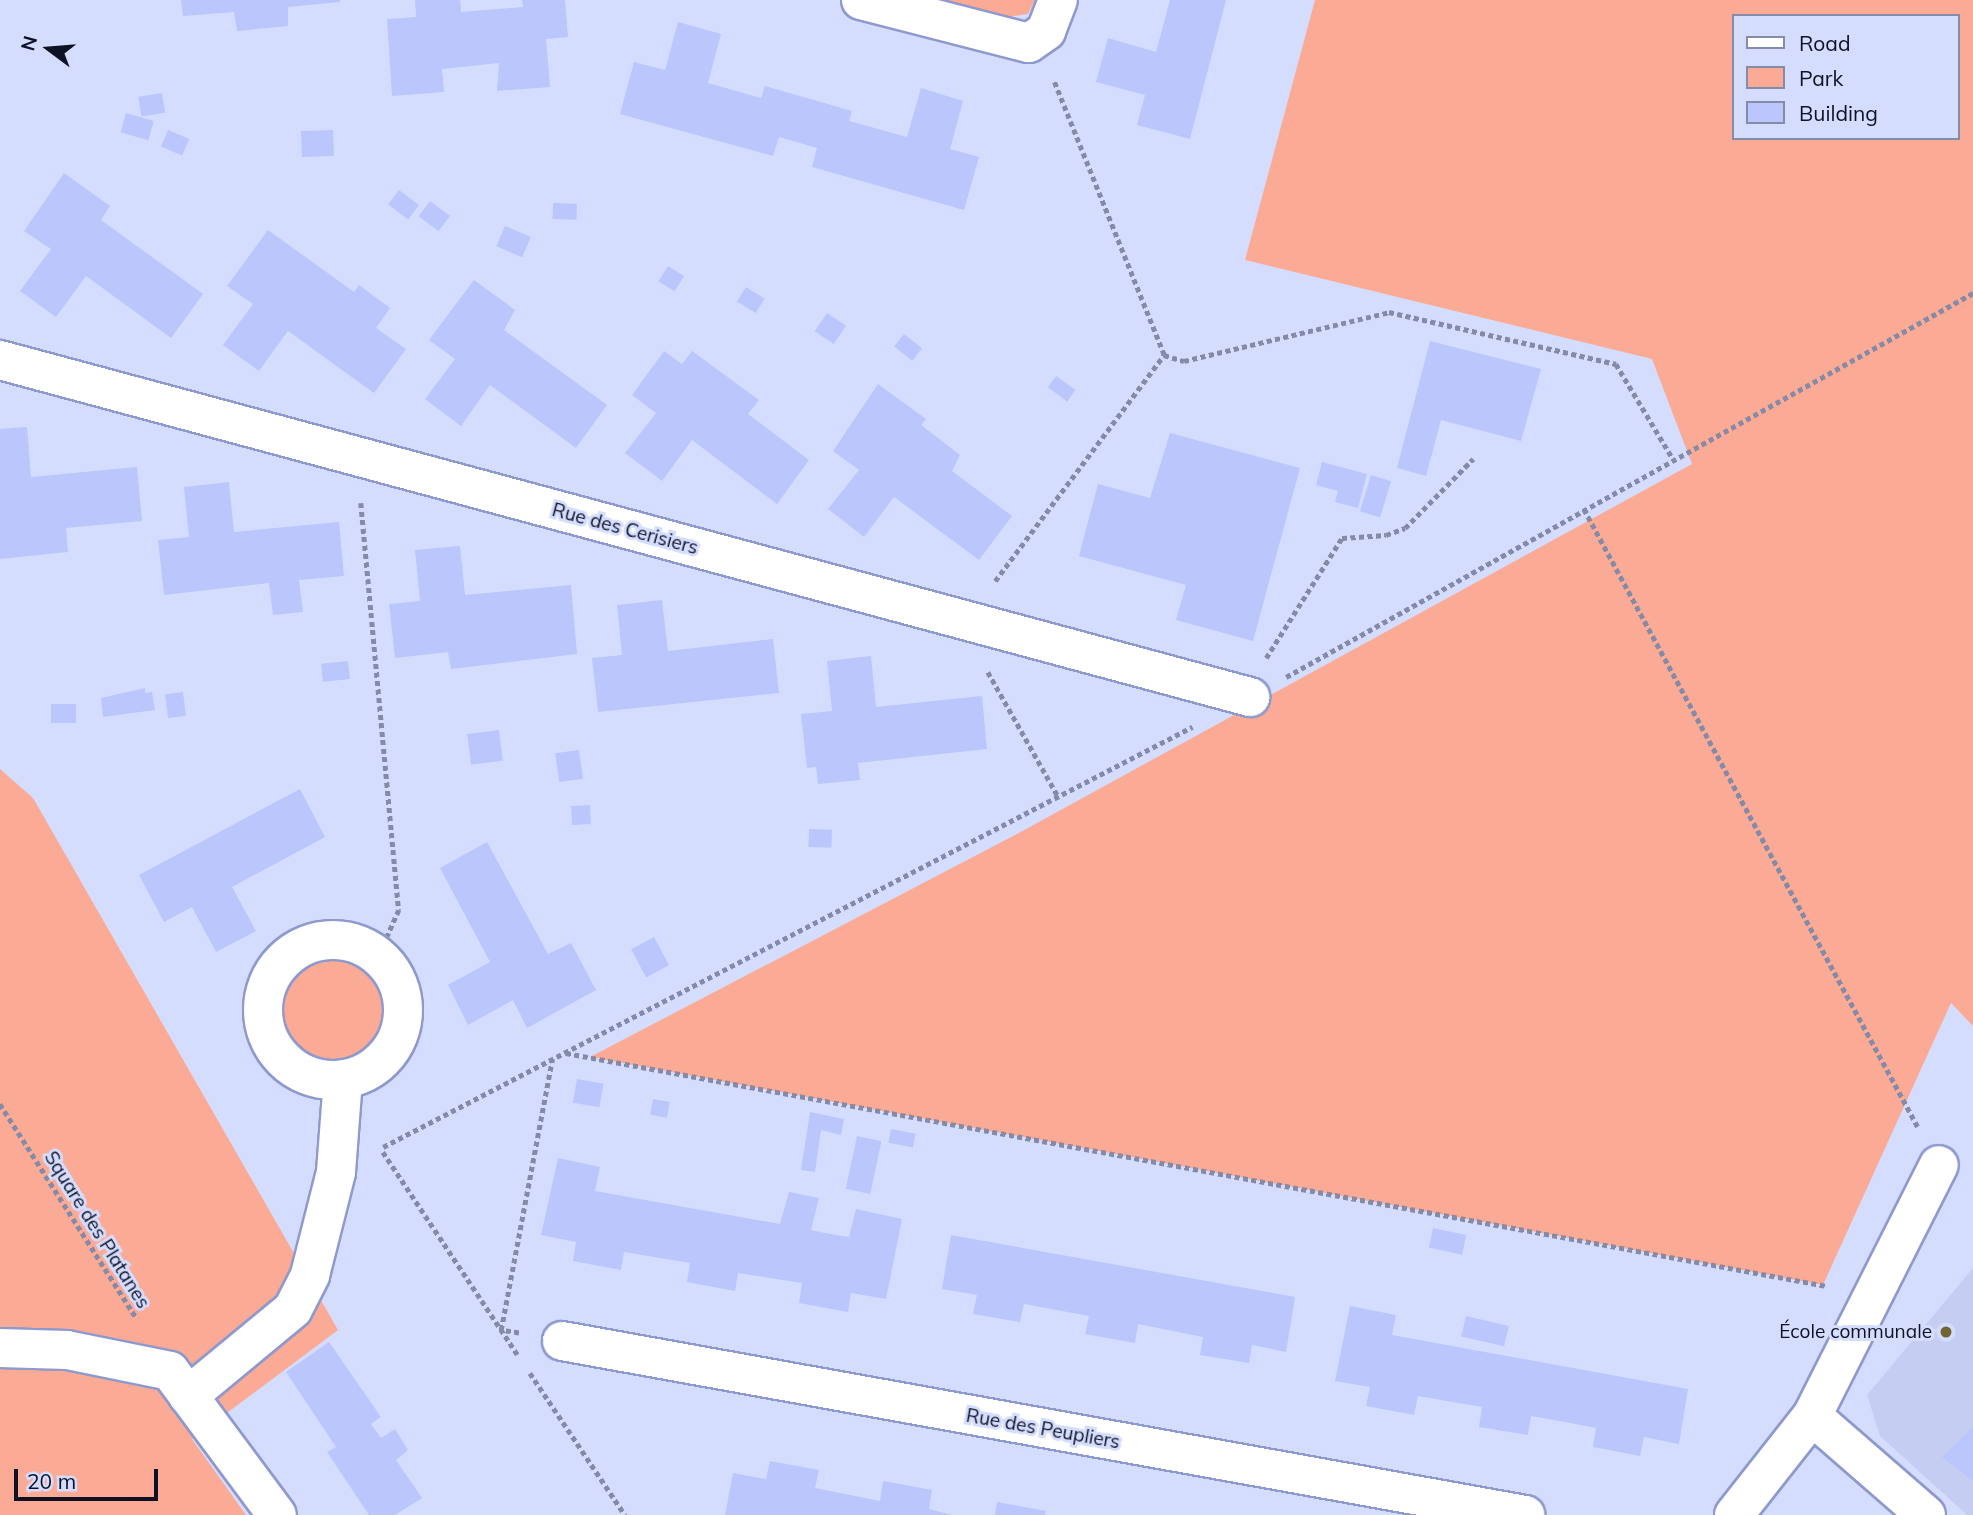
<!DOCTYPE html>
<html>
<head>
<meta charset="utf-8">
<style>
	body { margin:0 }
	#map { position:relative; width:1973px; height:1515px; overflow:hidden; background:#d5ddfe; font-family:Mulish,sans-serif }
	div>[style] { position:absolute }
	.built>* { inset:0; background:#c5cef2 }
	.green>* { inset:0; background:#fbaa95 }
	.round { border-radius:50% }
	.building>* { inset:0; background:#bac6fc; transform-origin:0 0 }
	.path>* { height:4.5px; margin-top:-2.25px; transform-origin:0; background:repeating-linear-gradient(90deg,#858ba6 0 5px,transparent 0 8.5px) }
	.roads { filter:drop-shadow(2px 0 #8e99cd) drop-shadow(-2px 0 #8e99cd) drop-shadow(0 2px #8e99cd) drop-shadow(0 -2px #8e99cd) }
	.street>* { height:38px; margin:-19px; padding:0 19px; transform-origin:19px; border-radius:19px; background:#fff }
	.street>.ring { margin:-19px; padding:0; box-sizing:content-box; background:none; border:38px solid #fff; border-radius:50% }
	.dots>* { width:19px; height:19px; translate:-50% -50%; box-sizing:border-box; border:4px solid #d5ddfe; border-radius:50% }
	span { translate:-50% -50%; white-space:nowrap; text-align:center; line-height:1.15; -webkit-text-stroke:6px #d5ddfe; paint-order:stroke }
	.street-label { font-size:19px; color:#0f1225 }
	.poi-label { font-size:19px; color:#0f1225 }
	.right { translate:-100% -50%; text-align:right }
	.legend { position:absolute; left:1732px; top:14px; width:228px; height:126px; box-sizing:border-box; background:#d5ddfe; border:2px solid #868ca7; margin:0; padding:9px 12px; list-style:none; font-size:21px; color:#0f1225 }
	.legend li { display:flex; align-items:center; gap:14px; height:35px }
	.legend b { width:35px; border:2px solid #868ca7 }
	.north { position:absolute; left:14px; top:14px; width:70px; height:70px; -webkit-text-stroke:5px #d5ddfe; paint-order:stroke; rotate:286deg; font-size:19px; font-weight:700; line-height:28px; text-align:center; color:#0f1225 }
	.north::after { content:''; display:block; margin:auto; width:24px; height:32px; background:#0f1225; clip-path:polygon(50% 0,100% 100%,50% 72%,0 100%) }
	.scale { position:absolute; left:14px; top:1469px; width:144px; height:32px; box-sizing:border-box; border:4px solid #0f1225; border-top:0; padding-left:9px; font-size:21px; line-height:24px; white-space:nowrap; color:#0f1225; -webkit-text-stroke:5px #d5ddfe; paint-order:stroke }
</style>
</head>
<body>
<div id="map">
	<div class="built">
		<i style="clip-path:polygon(1973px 1268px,1973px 1515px,1967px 1515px,1880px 1436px,1867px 1395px)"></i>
	</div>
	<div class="green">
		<i style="clip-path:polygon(944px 0,1035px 0,1028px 14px,1008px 17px)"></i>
		<i style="clip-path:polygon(evenodd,1315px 0,1973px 0,1973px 1026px,1951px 1003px,1823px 1285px,590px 1057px,1015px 835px,1692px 464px,1652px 359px,1245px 260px,1315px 0,1733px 16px,1957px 16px,1957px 138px,1733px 138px,1733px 16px)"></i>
		<i style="clip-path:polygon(0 769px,33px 798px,338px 1330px,192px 1439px,246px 1515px,0 1515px)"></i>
		<i class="round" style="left:277px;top:950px;width:112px;height:112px"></i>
	</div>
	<div class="building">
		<i style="clip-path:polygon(181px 0,340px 0,340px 2px,288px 7px,288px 26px,237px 31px,234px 12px,183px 16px)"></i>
		<i style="clip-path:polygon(415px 0,460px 0,461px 12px,523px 7px,522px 0,565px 0,568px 37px,546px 39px,550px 87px,497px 91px,499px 63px,442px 69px,444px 92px,392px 96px,387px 19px,416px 17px)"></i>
		<i style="clip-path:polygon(1170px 0,1226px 0,1190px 139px,1137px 125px,1145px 95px,1096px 82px,1108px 38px,1156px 52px)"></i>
		<i style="clip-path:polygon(678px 22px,721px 34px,708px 83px,761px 98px,765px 86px,852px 111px,849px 121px,907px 137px,921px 88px,963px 101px,950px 149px,979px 157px,964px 210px,812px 167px,817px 148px,779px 137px,773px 156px,620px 114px,634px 62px,665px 70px)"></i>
		<i style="left:162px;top:93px;width:20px;height:24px;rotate:81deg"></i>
		<i style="left:126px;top:113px;width:29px;height:20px;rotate:16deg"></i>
		<i style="left:168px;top:130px;width:23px;height:18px;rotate:23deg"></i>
		<i style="left:333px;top:130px;width:26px;height:32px;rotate:88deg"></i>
		<i style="clip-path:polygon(64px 173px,110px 206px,101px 220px,203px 294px,171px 338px,86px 276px,56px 317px,20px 291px,51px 249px,24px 231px)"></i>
		<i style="left:399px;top:190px;width:25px;height:18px;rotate:37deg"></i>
		<i style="left:430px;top:201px;width:25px;height:19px;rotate:37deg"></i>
		<i style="left:553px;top:203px;width:24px;height:16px;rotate:2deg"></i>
		<i style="left:505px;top:226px;width:28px;height:22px;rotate:23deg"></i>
		<i style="clip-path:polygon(268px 230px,354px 292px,359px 285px,390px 308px,376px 328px,406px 349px,374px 393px,288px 331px,259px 371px,223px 345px,253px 304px,227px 286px)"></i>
		<i style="left:668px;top:266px;width:19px;height:18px;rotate:32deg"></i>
		<i style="clip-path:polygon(474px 280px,515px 310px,504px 330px,607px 405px,576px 448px,490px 385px,461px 426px,425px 399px,455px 359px,429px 340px)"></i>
		<i style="left:746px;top:287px;width:22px;height:17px;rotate:32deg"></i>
		<i style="left:827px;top:313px;width:23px;height:22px;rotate:34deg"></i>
		<i style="left:904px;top:334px;width:23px;height:16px;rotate:38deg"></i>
		<i style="clip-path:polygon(1430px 341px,1541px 369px,1521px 441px,1441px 420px,1426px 476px,1397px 468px)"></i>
		<i style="clip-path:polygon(664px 351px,682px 364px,692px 351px,759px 400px,748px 414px,809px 460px,777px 504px,692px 440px,662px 481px,625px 453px,656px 413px,632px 395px)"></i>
		<i style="left:1056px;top:376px;width:24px;height:14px;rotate:36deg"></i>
		<i style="clip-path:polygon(878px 384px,926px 419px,921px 425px,960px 455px,952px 471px,1012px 516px,979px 560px,894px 497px,864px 537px,828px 509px,859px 470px,833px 451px)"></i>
		<i style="clip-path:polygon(27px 427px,31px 477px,137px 467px,142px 521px,66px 528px,68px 552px,0 559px,0 429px)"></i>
		<i style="clip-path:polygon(1170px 433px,1300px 468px,1253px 641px,1176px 620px,1186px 585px,1079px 556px,1098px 484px,1150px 498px)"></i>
		<i style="clip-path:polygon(1322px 462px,1367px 474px,1358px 508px,1335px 502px,1338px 491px,1316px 485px)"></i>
		<i style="left:1371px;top:475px;width:21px;height:38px;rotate:17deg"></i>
		<i style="clip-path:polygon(229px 482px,234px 532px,339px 522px,344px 576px,299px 580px,303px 612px,273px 615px,269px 583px,164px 595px,158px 540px,189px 537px,184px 487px)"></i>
		<i style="clip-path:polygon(460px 546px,465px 595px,571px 585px,577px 654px,451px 669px,448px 652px,395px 658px,389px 604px,420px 601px,415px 550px)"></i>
		<i style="clip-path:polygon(662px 600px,668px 651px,773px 639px,779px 693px,598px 712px,592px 658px,622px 655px,617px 605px)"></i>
		<i style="clip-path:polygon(871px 656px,876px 707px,982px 696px,987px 749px,858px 763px,860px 780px,818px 784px,816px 767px,807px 768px,801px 714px,832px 711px,827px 661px)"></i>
		<i style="left:348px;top:661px;width:18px;height:27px;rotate:84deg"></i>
		<i style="clip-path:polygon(145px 688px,145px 693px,152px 692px,155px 710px,103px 717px,101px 698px)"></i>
		<i style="left:183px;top:692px;width:24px;height:18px;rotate:83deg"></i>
		<i style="left:76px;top:704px;width:19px;height:25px;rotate:90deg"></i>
		<i style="left:499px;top:730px;width:31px;height:32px;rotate:83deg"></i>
		<i style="left:579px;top:750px;width:29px;height:24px;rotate:82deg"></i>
		<i style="clip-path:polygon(300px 789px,325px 837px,232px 887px,256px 931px,216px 952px,192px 907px,164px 922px,139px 875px)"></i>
		<i style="left:590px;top:805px;width:19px;height:19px;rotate:87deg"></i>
		<i style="left:809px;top:829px;width:23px;height:18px;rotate:2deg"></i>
		<i style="clip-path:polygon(487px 842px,548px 954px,571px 943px,596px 990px,527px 1028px,513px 1000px,468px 1025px,448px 985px,490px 962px,440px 868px)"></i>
		<i style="left:654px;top:937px;width:32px;height:26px;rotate:62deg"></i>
		<i style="left:577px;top:1079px;width:27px;height:24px;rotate:10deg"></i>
		<i style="left:653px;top:1099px;width:17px;height:16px;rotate:10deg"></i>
		<i style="clip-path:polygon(810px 1112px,844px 1119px,841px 1135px,821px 1130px,815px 1172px,801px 1170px)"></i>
		<i style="left:891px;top:1129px;width:25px;height:14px;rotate:11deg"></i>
		<i style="left:857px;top:1136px;width:25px;height:54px;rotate:12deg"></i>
		<i style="clip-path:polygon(558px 1158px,600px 1167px,595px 1191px,780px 1224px,789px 1192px,819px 1198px,811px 1230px,825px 1233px,849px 1237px,856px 1209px,902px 1219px,886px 1299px,851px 1293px,848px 1312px,799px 1303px,802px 1283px,738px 1273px,735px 1291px,687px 1282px,690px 1263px,624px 1252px,621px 1270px,573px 1261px,576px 1242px,541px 1235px)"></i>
		<i style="left:1433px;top:1228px;width:34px;height:20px;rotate:12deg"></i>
		<i style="clip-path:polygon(951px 1235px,1295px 1297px,1286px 1352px,1252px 1345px,1249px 1363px,1200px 1355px,1203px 1337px,1138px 1324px,1135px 1343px,1085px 1334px,1089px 1316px,1024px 1304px,1020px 1322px,973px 1314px,977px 1295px,942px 1289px)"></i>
		<i style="clip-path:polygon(1350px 1306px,1396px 1315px,1392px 1335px,1688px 1389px,1679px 1444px,1644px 1437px,1640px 1456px,1593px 1447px,1596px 1428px,1565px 1422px,1531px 1416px,1528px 1435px,1479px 1427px,1482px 1407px,1418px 1396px,1414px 1415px,1366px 1406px,1370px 1387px,1335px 1381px)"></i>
		<i style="left:1466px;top:1316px;width:44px;height:21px;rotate:13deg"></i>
		<i style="clip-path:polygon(329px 1342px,381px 1417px,371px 1424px,381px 1438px,395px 1429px,408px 1450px,396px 1460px,422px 1498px,395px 1515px,369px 1515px,327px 1452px,336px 1447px,286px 1372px)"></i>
		<i style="clip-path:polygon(1973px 1427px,1973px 1481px,1942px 1457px)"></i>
		<i style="clip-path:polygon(770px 1461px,819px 1470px,815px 1488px,880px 1501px,883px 1481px,932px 1490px,929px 1509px,952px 1515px,725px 1515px,733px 1473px,766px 1479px)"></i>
		<i style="clip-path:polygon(997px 1502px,1046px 1511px,1045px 1515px,995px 1515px)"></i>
	</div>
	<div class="path">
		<i style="left:1164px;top:355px;width:21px;rotate:17deg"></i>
		<i style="left:1184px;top:361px;width:211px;rotate:-13.4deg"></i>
		<i style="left:1389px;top:312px;width:233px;rotate:12.9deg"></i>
		<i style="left:1616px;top:364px;width:111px;rotate:59deg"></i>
		<i style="left:361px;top:503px;width:409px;rotate:84.7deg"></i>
		<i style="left:399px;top:910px;width:49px;rotate:114deg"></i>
		<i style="left:1584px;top:509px;width:702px;rotate:61.61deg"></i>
		<i style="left:995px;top:581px;width:282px;rotate:-53.2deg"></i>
		<i style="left:1164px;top:355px;width:297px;rotate:-111.9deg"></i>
		<i style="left:1266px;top:658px;width:142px;rotate:-57.7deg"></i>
		<i style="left:1342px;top:538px;width:44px;rotate:-3.9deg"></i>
		<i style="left:1386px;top:535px;width:20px;rotate:-20deg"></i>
		<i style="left:1405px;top:528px;width:97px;rotate:-45.4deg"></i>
		<i style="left:988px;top:672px;width:142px;rotate:60.6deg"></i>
		<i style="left:1286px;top:677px;width:787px;rotate:-29.2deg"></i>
		<i style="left:566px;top:1053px;width:1282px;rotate:10.47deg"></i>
		<i style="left:0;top:1104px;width:255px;rotate:57.5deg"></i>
		<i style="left:383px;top:1147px;width:912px;rotate:-27.44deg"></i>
		<i style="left:383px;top:1152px;width:246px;rotate:56.4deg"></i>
		<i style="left:519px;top:1333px;width:18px;rotate:-171deg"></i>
		<i style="left:501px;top:1330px;width:276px;rotate:-79.3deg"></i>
		<i style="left:530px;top:1373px;width:171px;rotate:56.2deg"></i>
	</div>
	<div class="roads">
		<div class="street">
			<i style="left:861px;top:0;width:173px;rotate:14.4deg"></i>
			<i style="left:1029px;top:43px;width:21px;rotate:-35deg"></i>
			<i style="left:1046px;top:31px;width:33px;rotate:-69deg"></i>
			<i style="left:0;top:360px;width:1295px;rotate:15.09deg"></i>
			<i class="ring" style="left:263px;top:940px;width:102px;height:102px"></i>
			<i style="left:562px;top:1341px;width:979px;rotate:10.24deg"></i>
			<i style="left:0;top:1348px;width:67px;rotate:1.7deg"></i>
			<i style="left:67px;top:1350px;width:105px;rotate:11.5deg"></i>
			<i style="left:170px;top:1371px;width:179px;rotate:53.4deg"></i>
			<i style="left:188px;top:1396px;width:136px;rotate:-39.6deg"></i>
			<i style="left:293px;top:1309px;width:38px;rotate:-63deg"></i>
			<i style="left:310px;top:1275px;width:106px;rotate:-75.8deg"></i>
			<i style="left:336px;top:1172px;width:93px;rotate:-85.7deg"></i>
			<i style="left:1812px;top:1416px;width:151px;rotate:41deg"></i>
			<i style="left:1734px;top:1515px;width:126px;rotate:-51.8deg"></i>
			<i style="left:1812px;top:1416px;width:281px;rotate:-63.2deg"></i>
		</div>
	</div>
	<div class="dots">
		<i style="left:1946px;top:1332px;background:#726532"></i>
	</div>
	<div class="street-label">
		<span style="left:625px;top:529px;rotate:15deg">Rue des Cerisiers</span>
		<span style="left:97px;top:1230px;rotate:58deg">Square des Platanes</span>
		<span style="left:1043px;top:1429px;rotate:10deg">Rue des Peupliers</span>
	</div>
	<div class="poi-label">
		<span class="right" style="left:1932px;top:1332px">École communale</span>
	</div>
	<ul class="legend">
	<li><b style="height:9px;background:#fff"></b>Road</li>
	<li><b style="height:19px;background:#fbaa95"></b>Park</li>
	<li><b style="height:19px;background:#bac6fc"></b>Building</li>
	</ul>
	<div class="north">N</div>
	<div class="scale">20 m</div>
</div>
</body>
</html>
